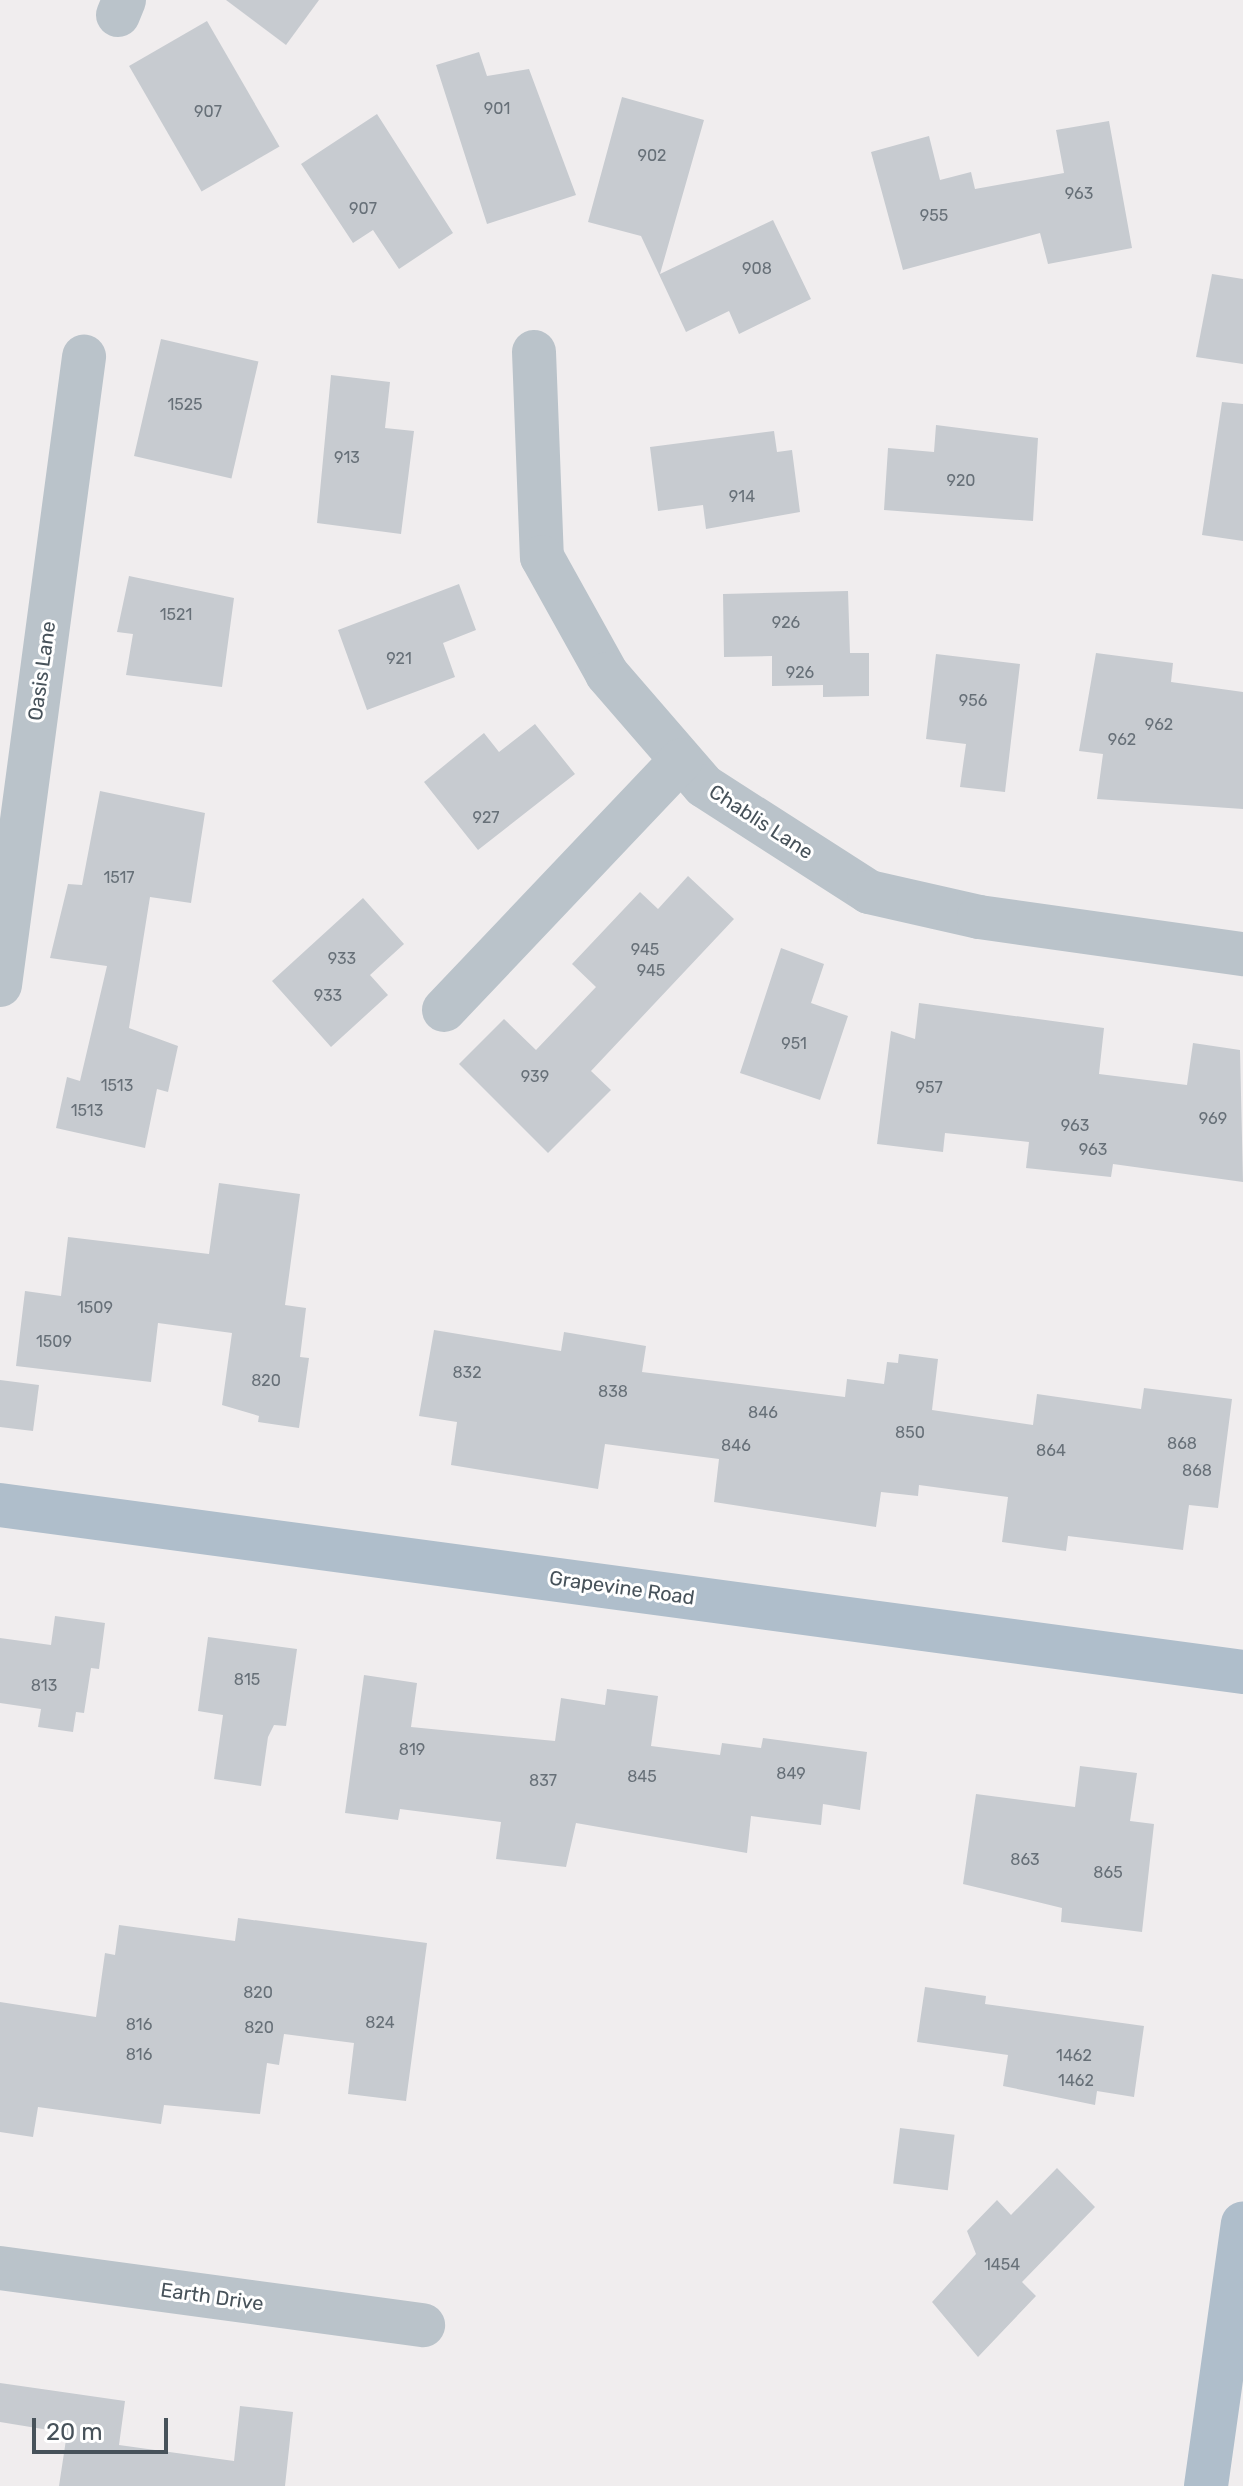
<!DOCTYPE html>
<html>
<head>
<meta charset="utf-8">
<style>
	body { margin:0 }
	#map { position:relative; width:1243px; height:2486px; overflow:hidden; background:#f0edee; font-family:Rubik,sans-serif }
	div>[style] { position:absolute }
	.building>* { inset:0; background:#c7cbd0; transform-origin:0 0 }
	.minor>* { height:44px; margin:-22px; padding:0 22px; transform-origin:22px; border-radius:22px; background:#bac3ca }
	.major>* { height:44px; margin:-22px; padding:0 22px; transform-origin:22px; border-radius:22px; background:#afbecb }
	span { translate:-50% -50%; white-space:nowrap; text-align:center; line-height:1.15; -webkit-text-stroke:6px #fff; paint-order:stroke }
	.number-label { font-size:16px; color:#677078 }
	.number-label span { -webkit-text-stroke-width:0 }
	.street-label { font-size:20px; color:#47525a }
	.scale { position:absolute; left:32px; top:2418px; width:136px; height:36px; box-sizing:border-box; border:4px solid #47525a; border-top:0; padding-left:10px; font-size:24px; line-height:28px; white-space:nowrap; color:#47525a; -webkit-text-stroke:6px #fff; paint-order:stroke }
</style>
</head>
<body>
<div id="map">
	<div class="building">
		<i style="clip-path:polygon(226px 0,319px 0,286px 45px)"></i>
		<i style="left:207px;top:21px;width:145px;height:90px;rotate:60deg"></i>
		<i style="clip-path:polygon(479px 52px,487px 76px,529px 69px,576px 195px,487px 224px,436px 65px)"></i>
		<i style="clip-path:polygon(622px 97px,704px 120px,660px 274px,773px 220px,811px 299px,739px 334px,729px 311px,686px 332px,641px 236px,588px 222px)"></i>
		<i style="clip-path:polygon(377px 114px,453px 233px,399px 269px,373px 230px,353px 243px,301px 164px)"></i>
		<i style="clip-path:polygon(1109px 121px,1132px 248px,1048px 264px,1040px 233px,903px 270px,871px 152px,929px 136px,940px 180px,971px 172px,975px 189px,1064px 173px,1056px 130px)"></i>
		<i style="clip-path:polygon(1212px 274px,1243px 279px,1243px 364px,1196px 357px)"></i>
		<i style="left:161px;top:339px;width:100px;height:120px;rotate:13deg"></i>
		<i style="clip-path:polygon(331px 375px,390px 382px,385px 428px,414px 431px,401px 534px,317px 523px)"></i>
		<i style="clip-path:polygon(1222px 402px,1243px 404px,1243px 541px,1202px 535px)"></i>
		<i style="clip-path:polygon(936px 425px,1038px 438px,1033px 521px,884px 510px,888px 448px,934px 452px)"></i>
		<i style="clip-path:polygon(774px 431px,777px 452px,792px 450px,800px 512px,706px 529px,703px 505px,658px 511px,650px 447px)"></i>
		<i style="clip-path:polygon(129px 576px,234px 598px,222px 687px,126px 675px,133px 634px,117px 632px)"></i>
		<i style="clip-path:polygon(459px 584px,476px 630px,443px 643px,455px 677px,367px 710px,338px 630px)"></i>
		<i style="clip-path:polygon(848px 591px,850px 653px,869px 653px,869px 696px,823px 697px,823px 685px,772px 686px,772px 656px,724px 657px,723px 594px)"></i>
		<i style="clip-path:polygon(1096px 653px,1173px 663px,1171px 682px,1243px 692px,1243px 809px,1097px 799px,1103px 754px,1079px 751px)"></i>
		<i style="clip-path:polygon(936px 654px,1020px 664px,1005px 792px,960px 787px,966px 744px,926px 739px)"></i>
		<i style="clip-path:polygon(535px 724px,575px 774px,478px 850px,424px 782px,484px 733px,499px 752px)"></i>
		<i style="clip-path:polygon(100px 791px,205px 813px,191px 903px,150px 897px,129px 1028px,178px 1046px,168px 1092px,157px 1089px,145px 1148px,56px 1128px,67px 1077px,80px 1081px,107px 966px,50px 958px,68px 884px,82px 885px)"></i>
		<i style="clip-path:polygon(688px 876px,734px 919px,591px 1071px,611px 1090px,548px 1153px,459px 1064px,504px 1019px,536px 1050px,596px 987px,572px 964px,640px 892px,658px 909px)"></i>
		<i style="clip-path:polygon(363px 898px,404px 944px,370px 975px,388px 995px,331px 1047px,272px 981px)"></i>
		<i style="clip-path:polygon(781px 948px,824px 964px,811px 1003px,848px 1016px,820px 1100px,740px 1073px)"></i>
		<i style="clip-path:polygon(919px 1003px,1104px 1028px,1099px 1074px,1187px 1085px,1193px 1043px,1240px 1050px,1243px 1182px,1113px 1164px,1111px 1177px,1026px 1168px,1029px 1142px,945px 1133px,943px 1152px,877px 1144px,891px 1031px,915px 1039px)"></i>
		<i style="clip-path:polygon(219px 1183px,300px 1194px,285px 1305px,306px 1308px,300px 1357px,309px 1358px,299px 1428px,258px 1422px,259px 1416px,222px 1405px,232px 1333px,158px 1323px,151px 1382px,16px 1366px,25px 1291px,61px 1296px,68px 1237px,209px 1254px)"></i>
		<i style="clip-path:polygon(434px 1330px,561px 1351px,564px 1332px,646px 1346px,642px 1372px,845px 1397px,847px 1379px,884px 1384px,887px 1362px,898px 1363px,899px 1354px,938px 1359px,932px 1410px,1033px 1425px,1037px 1394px,1141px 1409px,1144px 1388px,1232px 1399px,1218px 1508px,1189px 1505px,1183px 1550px,1068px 1536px,1066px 1551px,1002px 1542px,1008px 1497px,919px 1485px,918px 1496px,881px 1492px,876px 1527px,714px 1502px,719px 1459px,605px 1444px,598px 1489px,451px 1465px,457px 1422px,419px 1416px)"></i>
		<i style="clip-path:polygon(0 1380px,39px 1385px,33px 1431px,0 1427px)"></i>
		<i style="clip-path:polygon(55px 1616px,105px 1623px,99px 1669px,91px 1668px,84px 1713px,76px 1712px,73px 1732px,38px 1727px,41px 1709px,0 1703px,0 1638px,51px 1645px)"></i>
		<i style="clip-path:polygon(208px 1637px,297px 1649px,286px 1726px,274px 1725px,268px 1737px,261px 1786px,214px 1779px,223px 1715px,198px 1711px)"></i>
		<i style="clip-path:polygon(364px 1675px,417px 1683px,411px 1727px,555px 1741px,561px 1698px,605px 1705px,607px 1689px,658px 1696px,651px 1746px,720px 1755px,722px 1743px,761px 1748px,763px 1738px,867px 1752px,860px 1810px,823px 1804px,821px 1825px,751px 1816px,747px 1853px,576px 1823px,566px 1867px,496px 1859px,501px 1822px,400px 1809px,398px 1820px,345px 1813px)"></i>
		<i style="clip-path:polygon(1080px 1766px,1137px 1773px,1130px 1821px,1154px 1824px,1142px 1932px,1061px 1922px,1062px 1908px,963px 1884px,976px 1794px,1075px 1807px)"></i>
		<i style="clip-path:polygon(238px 1918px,427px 1943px,406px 2101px,348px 2094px,354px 2043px,284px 2034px,279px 2065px,267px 2063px,260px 2114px,164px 2105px,161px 2124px,38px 2107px,33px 2137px,0 2132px,0 2002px,96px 2017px,105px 1953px,115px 1955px,119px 1925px,235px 1941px)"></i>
		<i style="clip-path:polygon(925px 1987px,986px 1996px,985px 2004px,1144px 2026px,1134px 2097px,1097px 2091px,1095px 2105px,1003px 2086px,1008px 2055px,917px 2042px)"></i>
		<i style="left:900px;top:2128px;width:55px;height:56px;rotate:7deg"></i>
		<i style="clip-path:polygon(1057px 2168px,1095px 2207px,1022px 2282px,1036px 2296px,978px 2357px,932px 2302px,976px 2254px,967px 2231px,997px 2200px,1011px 2215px)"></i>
		<i style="clip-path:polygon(0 2383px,125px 2401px,119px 2445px,234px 2461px,240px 2406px,293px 2412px,285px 2486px,59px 2486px,67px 2433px,0 2422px)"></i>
	</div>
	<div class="minor">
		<i style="left:118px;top:15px;width:16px;rotate:-68deg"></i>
		<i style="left:534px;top:352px;width:205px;rotate:87.8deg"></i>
		<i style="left:542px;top:557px;width:134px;rotate:60.9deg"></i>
		<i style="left:607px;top:674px;width:148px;rotate:49.1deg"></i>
		<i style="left:704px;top:786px;width:196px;rotate:32.7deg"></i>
		<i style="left:869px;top:892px;width:113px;rotate:12.8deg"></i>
		<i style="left:979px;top:917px;width:267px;rotate:8deg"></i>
		<i style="left:0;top:985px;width:634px;rotate:-82.38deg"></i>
		<i style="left:444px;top:1010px;width:344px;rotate:-46.5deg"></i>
		<i style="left:0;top:2268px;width:427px;rotate:7.7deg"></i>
	</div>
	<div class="major">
		<i style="left:0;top:1505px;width:1254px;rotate:7.65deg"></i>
		<i style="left:1206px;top:2486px;width:265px;rotate:-82deg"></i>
	</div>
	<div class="number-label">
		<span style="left:497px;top:109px">901</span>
		<span style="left:208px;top:112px">907</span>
		<span style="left:652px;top:156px">902</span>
		<span style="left:1079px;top:194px">963</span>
		<span style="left:363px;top:209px">907</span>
		<span style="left:934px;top:216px">955</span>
		<span style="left:757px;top:269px">908</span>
		<span style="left:185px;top:405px">1525</span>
		<span style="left:347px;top:458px">913</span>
		<span style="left:961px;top:481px">920</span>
		<span style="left:742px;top:497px">914</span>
		<span style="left:176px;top:615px">1521</span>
		<span style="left:786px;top:623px">926</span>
		<span style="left:399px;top:659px">921</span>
		<span style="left:800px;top:673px">926</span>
		<span style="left:973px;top:701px">956</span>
		<span style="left:1159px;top:725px">962</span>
		<span style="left:1122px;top:740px">962</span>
		<span style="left:486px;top:818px">927</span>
		<span style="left:119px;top:878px">1517</span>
		<span style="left:645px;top:950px">945</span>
		<span style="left:342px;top:959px">933</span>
		<span style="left:651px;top:971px">945</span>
		<span style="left:328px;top:996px">933</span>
		<span style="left:794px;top:1044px">951</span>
		<span style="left:535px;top:1077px">939</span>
		<span style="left:117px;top:1086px">1513</span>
		<span style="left:929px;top:1088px">957</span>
		<span style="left:87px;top:1111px">1513</span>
		<span style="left:1213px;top:1119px">969</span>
		<span style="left:1075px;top:1126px">963</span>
		<span style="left:1093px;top:1150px">963</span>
		<span style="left:95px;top:1308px">1509</span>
		<span style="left:54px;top:1342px">1509</span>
		<span style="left:467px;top:1373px">832</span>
		<span style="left:266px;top:1381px">820</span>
		<span style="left:613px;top:1392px">838</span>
		<span style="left:763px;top:1413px">846</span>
		<span style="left:910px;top:1433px">850</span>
		<span style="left:1182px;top:1444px">868</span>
		<span style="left:736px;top:1446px">846</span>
		<span style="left:1051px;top:1451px">864</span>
		<span style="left:1197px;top:1471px">868</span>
		<span style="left:247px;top:1680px">815</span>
		<span style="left:44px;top:1686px">813</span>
		<span style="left:412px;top:1750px">819</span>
		<span style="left:791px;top:1774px">849</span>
		<span style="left:642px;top:1777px">845</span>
		<span style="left:543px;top:1781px">837</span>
		<span style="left:1025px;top:1860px">863</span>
		<span style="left:1108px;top:1873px">865</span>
		<span style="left:258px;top:1993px">820</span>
		<span style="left:380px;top:2023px">824</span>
		<span style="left:139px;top:2025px">816</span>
		<span style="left:259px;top:2028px">820</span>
		<span style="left:139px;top:2055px">816</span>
		<span style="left:1074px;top:2056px">1462</span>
		<span style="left:1076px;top:2081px">1462</span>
		<span style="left:1002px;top:2265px">1454</span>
	</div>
	<div class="street-label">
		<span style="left:42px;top:671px;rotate:-82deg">Oasis Lane</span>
		<span style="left:761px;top:822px;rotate:33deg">Chablis Lane</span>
		<span style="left:622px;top:1588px;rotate:8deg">Grapevine Road</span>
		<span style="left:212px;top:2297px;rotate:8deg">Earth Drive</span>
	</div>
	<div class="scale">20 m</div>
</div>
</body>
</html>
